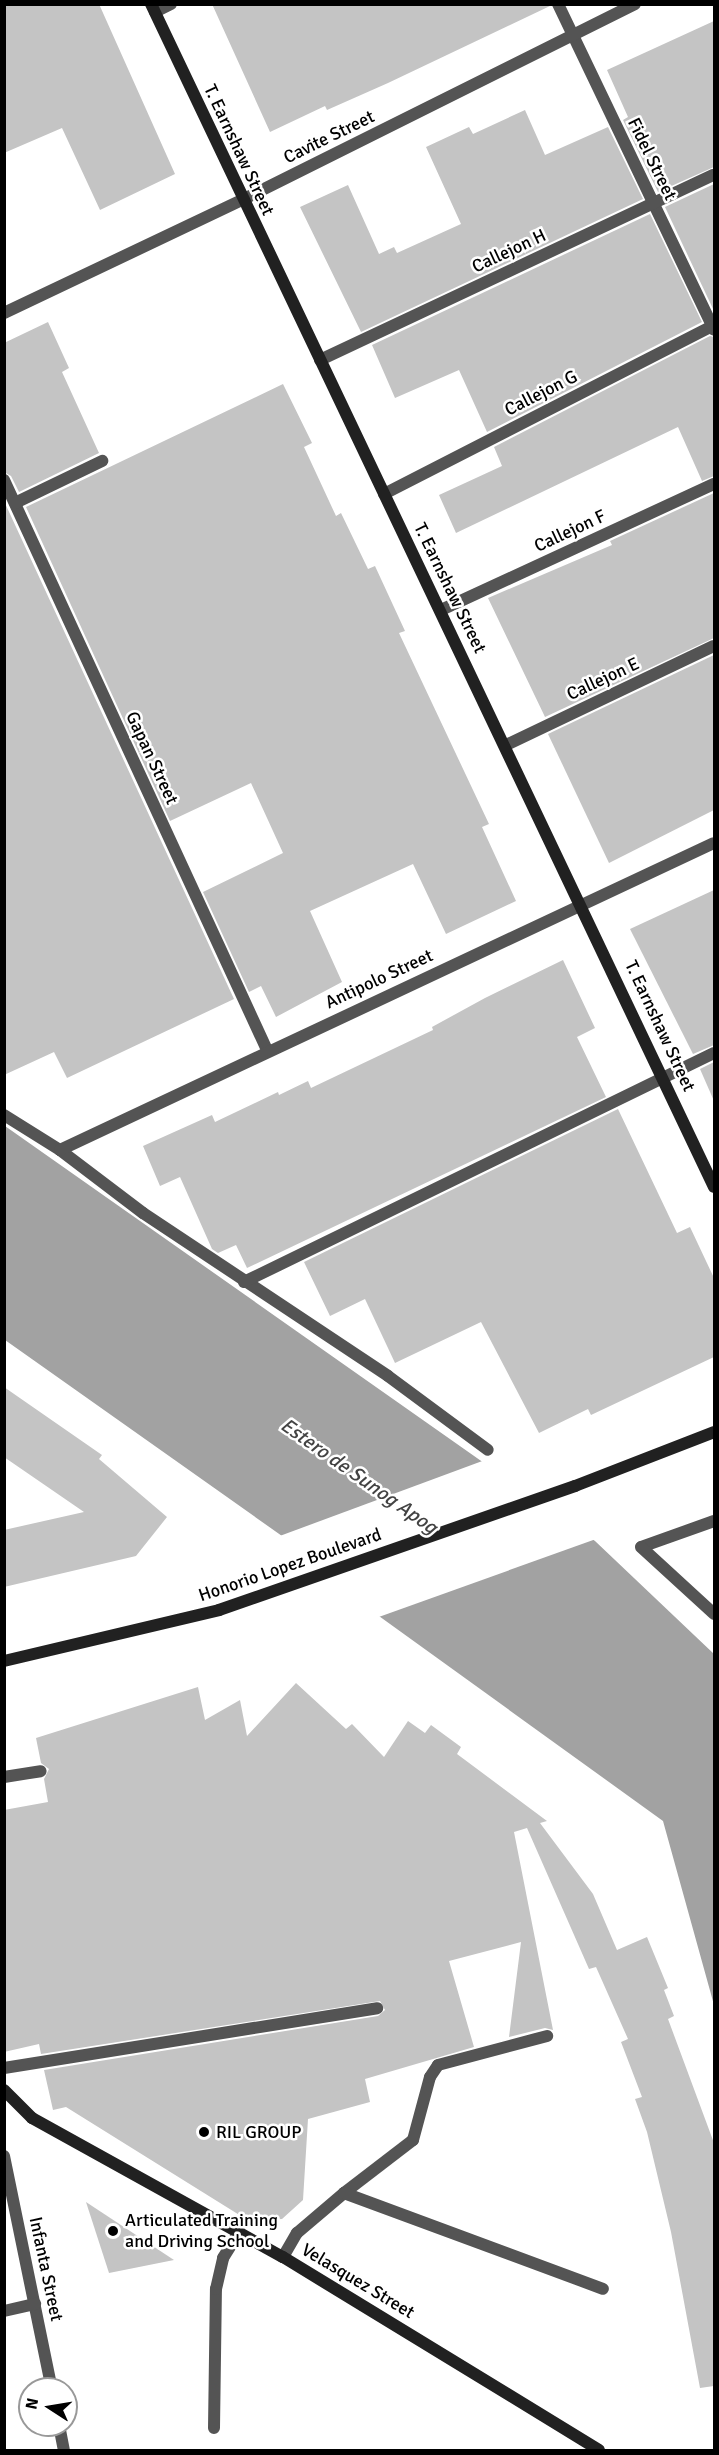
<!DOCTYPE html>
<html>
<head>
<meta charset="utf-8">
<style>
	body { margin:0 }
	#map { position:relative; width:719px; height:2455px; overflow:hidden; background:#fff; font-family:Signika,sans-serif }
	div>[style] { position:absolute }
	.water>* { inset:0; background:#a2a2a2 }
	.pier>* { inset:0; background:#fff }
	.building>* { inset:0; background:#c4c4c4 }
	.lane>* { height:12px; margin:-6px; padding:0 6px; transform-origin:6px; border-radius:6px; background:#545454 }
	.street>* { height:12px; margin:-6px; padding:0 6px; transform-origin:6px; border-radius:6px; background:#545454 }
	.secondary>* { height:12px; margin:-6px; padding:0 6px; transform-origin:6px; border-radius:6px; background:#212121 }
	.dots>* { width:16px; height:16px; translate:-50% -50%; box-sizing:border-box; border:3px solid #fff; border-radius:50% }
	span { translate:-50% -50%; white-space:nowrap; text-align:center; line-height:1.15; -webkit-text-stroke:5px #fff; paint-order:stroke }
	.street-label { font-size:18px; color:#000 }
	.poi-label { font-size:18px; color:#000 }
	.left { translate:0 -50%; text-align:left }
	.water-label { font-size:20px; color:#434343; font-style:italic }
	.frame { position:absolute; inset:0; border:6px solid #000; pointer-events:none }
	.north { position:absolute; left:18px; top:2377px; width:60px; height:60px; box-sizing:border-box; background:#fff; border:2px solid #999; border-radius:50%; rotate:282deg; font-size:16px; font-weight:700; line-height:24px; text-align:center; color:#000 }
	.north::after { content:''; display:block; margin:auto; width:21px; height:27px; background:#000; clip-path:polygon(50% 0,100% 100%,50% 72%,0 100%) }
</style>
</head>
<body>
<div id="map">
	<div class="water">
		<i style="clip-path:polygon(5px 1126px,595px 1541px,714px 1654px,714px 2005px,663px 1821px,347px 1593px,282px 1536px,5px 1340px)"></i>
	</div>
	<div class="pier">
		<i style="clip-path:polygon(485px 1460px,596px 1539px,376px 1618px,277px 1537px)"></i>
	</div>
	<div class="building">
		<i style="clip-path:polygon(4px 4px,99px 4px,175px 174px,100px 210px,62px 128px,4px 153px)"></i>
		<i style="clip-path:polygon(212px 4px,550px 4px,550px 6px,388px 83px,327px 110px,325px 106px,270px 132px)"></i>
		<i style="clip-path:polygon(714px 21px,714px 167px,658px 192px,623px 120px,628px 117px,607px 70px)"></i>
		<i style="clip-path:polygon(525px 110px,545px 155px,608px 127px,643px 199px,361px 332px,300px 207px,348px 185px,379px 254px,394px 247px,397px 253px,461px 224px,426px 147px,469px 127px,473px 134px)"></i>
		<i style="clip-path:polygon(714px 184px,714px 311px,665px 207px)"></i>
		<i style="clip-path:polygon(650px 214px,702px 322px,487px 432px,459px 370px,395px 398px,372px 345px)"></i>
		<i style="clip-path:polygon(48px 322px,69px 368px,62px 372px,99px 453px,19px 492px,11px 476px,4px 472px,4px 343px)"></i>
		<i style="clip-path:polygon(710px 336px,714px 337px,714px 476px,702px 481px,678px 427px,456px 533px,439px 495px,502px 466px,494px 447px)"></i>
		<i style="clip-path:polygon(283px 384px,312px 443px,304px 447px,336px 516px,341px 513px,368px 569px,375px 566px,405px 631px,399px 633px,489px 824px,482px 827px,516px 901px,446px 934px,413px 864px,310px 911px,342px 982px,276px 1017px,261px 986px,249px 992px,203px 892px,283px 853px,251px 783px,170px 821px,26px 507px)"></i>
		<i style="clip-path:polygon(714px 493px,714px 638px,545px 717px,488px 598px,612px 545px,610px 541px)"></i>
		<i style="clip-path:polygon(4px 501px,234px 999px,67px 1078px,54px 1052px,4px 1075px)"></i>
		<i style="clip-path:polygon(714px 655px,714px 810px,609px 863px,548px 734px)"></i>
		<i style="clip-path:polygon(714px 890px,714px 1045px,693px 1054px,630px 929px)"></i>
		<i style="clip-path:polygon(563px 960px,595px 1028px,577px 1037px,606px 1097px,247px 1268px,236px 1245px,218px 1253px,212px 1249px,180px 1177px,160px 1186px,143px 1146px,212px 1115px,215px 1122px,278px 1092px,279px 1095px,308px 1081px,311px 1088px,433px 1030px,432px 1027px,485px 998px)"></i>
		<i style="clip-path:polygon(714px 1062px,714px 1101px,700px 1069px)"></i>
		<i style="clip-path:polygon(618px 1109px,677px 1233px,690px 1227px,714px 1278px,714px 1357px,591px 1415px,588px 1409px,539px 1433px,481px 1322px,395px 1363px,365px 1299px,330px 1316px,304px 1262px)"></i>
		<i style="clip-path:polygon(4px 1387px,102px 1455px,99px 1459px,167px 1517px,136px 1556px,4px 1587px,4px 1530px,84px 1512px,4px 1457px)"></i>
		<i style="clip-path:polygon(296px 1683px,346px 1729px,352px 1724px,384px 1757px,408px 1721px,425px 1733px,431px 1725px,461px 1747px,457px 1754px,547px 1821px,540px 1823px,593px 1894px,617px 1950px,647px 1937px,668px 1988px,664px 1990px,674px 2016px,668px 2019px,714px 2143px,714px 2386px,700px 2388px,671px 2232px,647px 2132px,635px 2099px,642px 2097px,621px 2042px,628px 2039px,596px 1967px,589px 1969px,527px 1828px,514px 1832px,553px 2030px,545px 2028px,509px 2037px,521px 1942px,449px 1961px,474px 2047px,365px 2079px,370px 2102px,308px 2119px,303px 2200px,282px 2219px,249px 2221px,66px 2107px,53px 2110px,44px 2070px,378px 2016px,385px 2010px,380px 2001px,41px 2054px,39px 2044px,4px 2052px,4px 1810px,48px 1802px,44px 1779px,49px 1769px,41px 1763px,36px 1738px,198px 1687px,205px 1720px,240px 1700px,247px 1736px)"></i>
		<i style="clip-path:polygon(86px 2202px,174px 2260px,109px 2273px)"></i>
	</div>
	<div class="lane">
		<i style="left:714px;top:1521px;width:77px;rotate:160.4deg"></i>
		<i style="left:641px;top:1547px;width:99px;rotate:42.5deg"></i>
		<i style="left:4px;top:1777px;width:37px;rotate:-9deg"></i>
		<i style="left:344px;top:2193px;width:87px;rotate:-37.5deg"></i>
		<i style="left:413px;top:2140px;width:65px;rotate:-74.9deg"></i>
		<i style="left:430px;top:2077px;width:14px;rotate:-56deg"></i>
		<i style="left:438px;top:2065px;width:113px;rotate:-14.9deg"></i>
		<i style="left:283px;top:2257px;width:28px;rotate:-60deg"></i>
		<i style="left:297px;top:2233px;width:62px;rotate:-40.4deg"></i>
		<i style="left:344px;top:2193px;width:276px;rotate:20.3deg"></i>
		<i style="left:214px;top:2428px;width:139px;rotate:-89.2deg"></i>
		<i style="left:216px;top:2289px;width:32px;rotate:-77deg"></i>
		<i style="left:223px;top:2258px;width:31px;rotate:-58deg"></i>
	</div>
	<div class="street">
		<i style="left:558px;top:4px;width:361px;rotate:64.4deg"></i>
		<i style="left:155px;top:12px;width:18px;rotate:-27deg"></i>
		<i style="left:4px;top:313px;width:263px;rotate:-25.4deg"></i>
		<i style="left:242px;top:200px;width:439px;rotate:-26.5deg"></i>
		<i style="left:320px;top:360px;width:435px;rotate:-25.2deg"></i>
		<i style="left:4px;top:480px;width:628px;rotate:65.23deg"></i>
		<i style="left:384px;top:494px;width:371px;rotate:-27.1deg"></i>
		<i style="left:15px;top:503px;width:97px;rotate:-25.8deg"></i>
		<i style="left:441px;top:610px;width:301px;rotate:-24.8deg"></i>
		<i style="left:506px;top:745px;width:230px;rotate:-25.5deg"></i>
		<i style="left:4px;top:1115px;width:66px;rotate:32deg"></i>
		<i style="left:60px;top:1150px;width:104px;rotate:37.2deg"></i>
		<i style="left:143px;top:1213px;width:294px;rotate:33.6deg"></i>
		<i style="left:388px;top:1376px;width:124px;rotate:36.5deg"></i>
		<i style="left:60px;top:1150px;width:722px;rotate:-25.15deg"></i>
		<i style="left:244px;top:1282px;width:523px;rotate:-25.98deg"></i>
		<i style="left:4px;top:2068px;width:378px;rotate:-9.1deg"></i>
		<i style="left:4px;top:2156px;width:238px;rotate:78.4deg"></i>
		<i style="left:4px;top:2311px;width:32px;rotate:-13deg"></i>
		<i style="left:59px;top:2425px;width:25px;rotate:79deg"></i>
	</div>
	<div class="secondary">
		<i style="left:151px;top:4px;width:1310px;rotate:64.55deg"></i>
		<i style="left:4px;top:1661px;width:221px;rotate:-13.3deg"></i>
		<i style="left:219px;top:1610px;width:377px;rotate:-19.2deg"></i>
		<i style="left:575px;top:1486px;width:149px;rotate:-21.2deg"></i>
		<i style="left:4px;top:2090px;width:40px;rotate:45deg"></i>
		<i style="left:32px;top:2118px;width:287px;rotate:29deg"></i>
		<i style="left:283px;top:2257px;width:370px;rotate:31.4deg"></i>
	</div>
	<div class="dots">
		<i style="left:204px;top:2132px;background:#000"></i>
		<i style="left:113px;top:2231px;background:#000"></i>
	</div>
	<div class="street-label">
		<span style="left:329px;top:137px;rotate:-26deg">Cavite Street</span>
		<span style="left:239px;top:150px;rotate:65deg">T. Earnshaw Street</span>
		<span style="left:652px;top:159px;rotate:64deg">Fidel Street</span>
		<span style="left:509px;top:251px;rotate:-25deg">Callejon H</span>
		<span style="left:541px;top:393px;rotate:-27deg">Callejon G</span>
		<span style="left:570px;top:531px;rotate:-25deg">Callejon F</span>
		<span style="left:450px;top:588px;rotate:64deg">T. Earnshaw Street</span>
		<span style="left:603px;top:679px;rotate:-25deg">Callejon E</span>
		<span style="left:152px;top:758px;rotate:65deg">Gapan Street</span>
		<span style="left:379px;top:979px;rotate:-25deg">Antipolo Street</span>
		<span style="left:660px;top:1026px;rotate:65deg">T. Earnshaw Street</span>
		<span style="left:290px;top:1565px;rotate:-19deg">Honorio Lopez Boulevard</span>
		<span style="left:46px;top:2269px;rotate:78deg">Infanta Street</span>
		<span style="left:358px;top:2281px;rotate:31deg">Velasquez Street</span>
	</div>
	<div class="poi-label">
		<span class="left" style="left:216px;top:2132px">RIL GROUP</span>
		<span class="left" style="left:125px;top:2231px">Articulated Training<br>and Driving School</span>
	</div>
	<div class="water-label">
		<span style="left:359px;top:1476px;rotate:35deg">Estero de Sunog Apog</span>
	</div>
	<div class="frame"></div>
	<div class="north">N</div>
</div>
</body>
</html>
